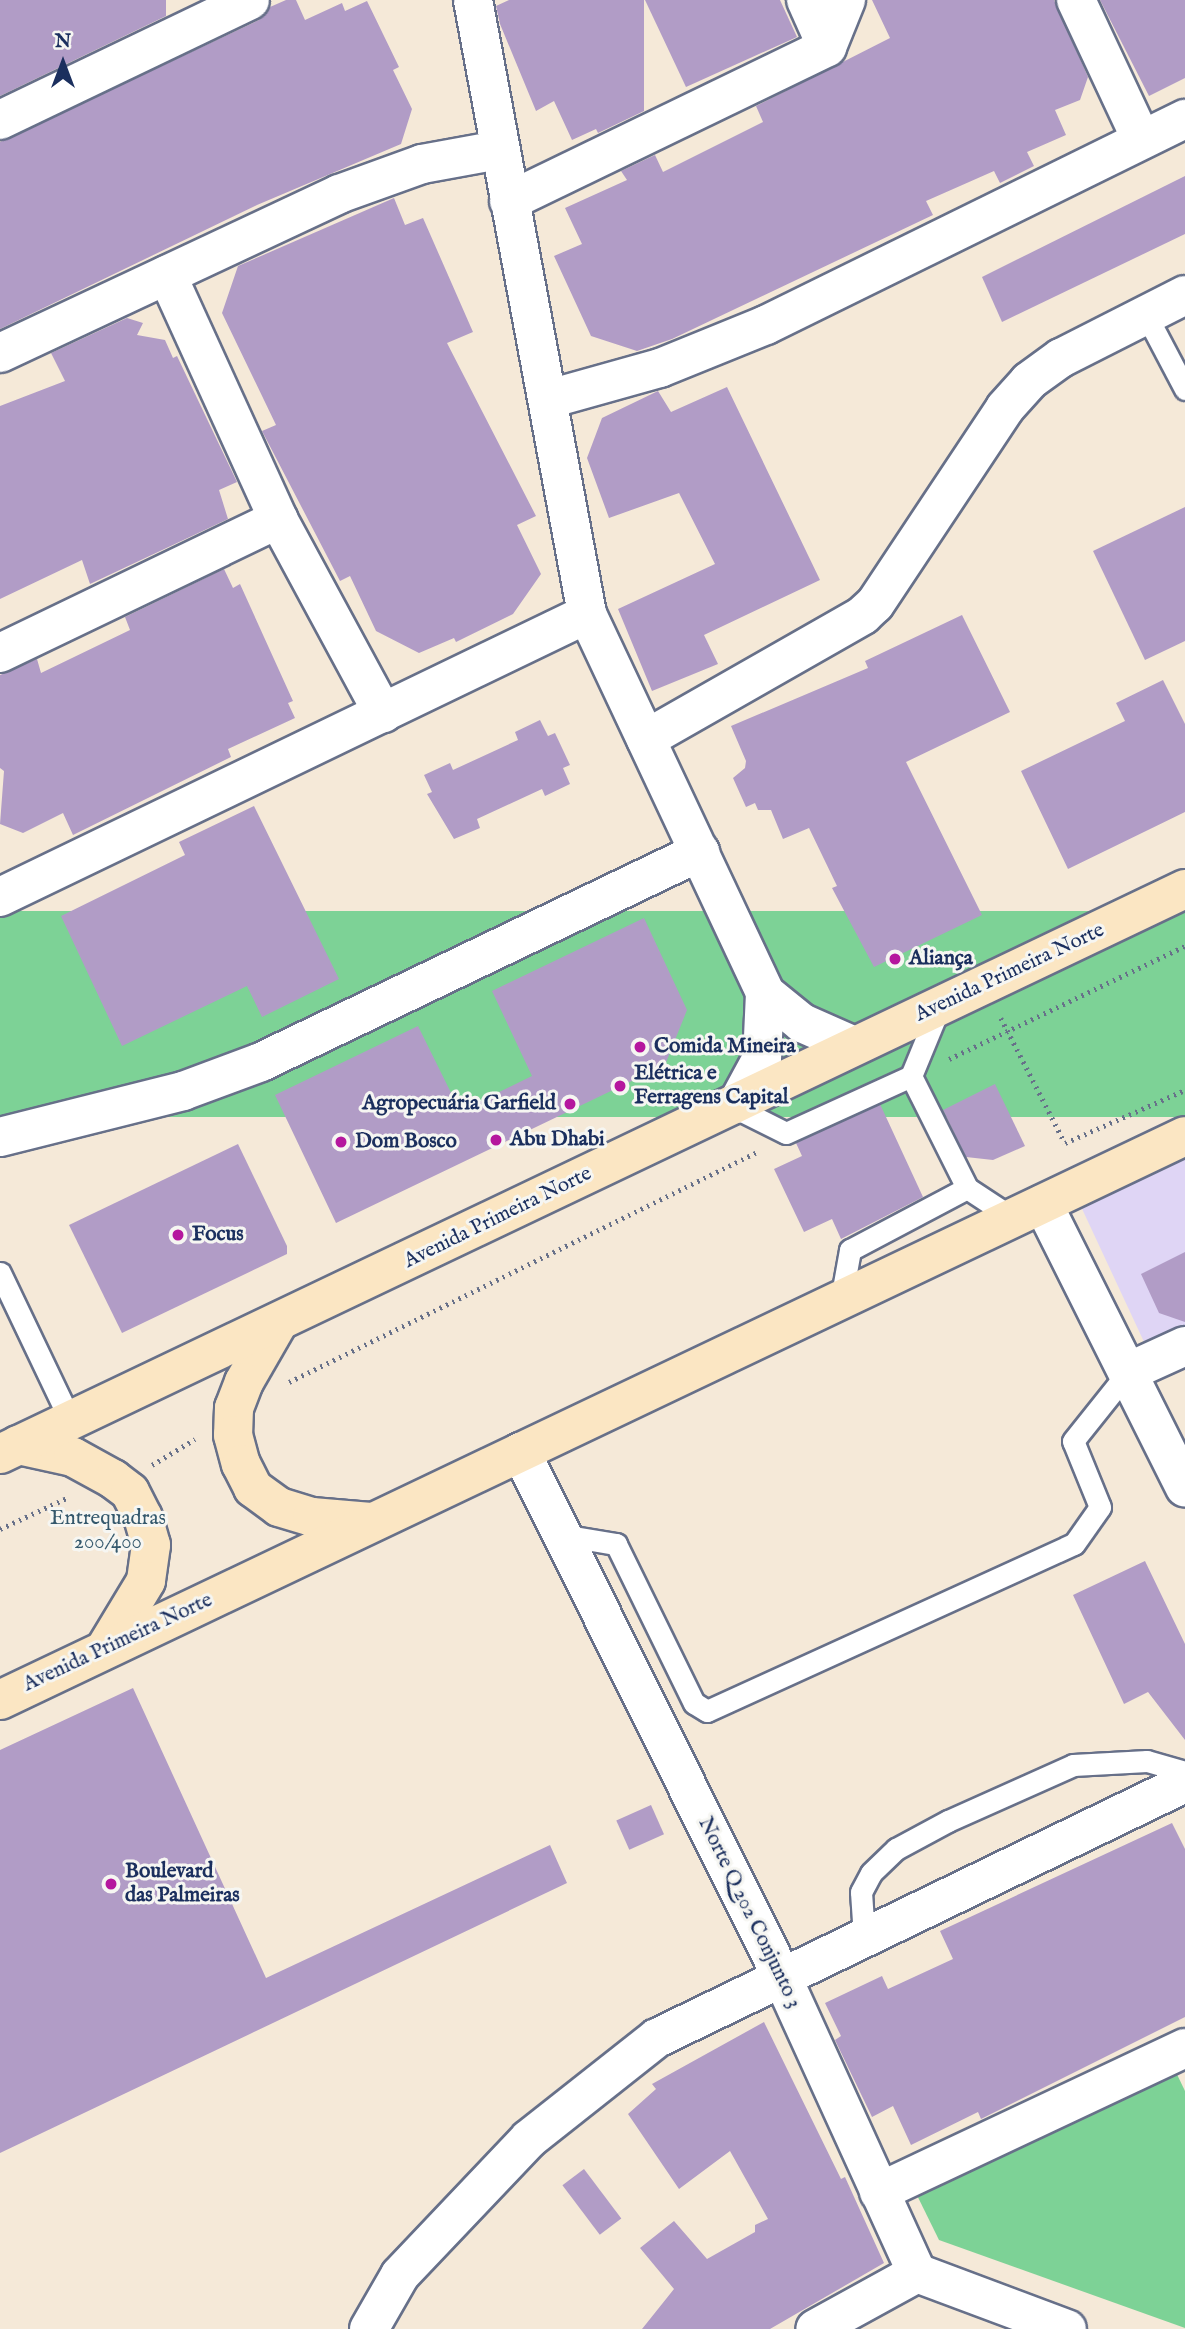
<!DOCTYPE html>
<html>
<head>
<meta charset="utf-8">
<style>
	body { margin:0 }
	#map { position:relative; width:1185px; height:2329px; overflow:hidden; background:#f5e9d8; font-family:"IM FELL English",serif }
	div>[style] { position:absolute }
	.built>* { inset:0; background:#dfd5f5 }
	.green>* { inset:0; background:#7dd296; transform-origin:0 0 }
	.building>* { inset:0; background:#b19cc6; transform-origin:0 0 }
	.path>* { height:4.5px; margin-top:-2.25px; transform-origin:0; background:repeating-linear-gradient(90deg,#677089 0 2px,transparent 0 7px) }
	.roads { filter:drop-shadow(2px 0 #677089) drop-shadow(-2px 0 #677089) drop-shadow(0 2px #677089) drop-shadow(0 -2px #677089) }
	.service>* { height:21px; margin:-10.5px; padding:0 10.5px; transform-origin:10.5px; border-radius:10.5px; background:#fff }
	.minor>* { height:38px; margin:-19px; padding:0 19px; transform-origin:19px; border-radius:19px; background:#fff }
	.tertiary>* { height:38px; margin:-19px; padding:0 19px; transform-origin:19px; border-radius:19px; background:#fff }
	.secondary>* { height:38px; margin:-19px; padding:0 19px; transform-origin:19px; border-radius:19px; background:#fbe6c3 }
	.dots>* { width:19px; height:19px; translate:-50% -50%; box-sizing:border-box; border:4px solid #f6f6f2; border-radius:50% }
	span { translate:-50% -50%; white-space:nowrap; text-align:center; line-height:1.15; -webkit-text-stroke:6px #f6f6f2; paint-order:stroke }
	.poi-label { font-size:21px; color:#1b2f5e; font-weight:700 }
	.left { translate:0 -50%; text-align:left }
	.right { translate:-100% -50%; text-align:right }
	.street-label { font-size:21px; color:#1b2f5e }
	.park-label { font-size:21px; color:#34586c }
	.north { position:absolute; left:28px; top:28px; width:70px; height:70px; -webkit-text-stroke:5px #f6f6f2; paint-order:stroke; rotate:0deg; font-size:19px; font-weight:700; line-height:28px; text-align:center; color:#1b2f5e }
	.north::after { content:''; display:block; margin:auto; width:24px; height:32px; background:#1b2f5e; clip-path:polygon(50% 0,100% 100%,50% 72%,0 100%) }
</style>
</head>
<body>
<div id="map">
	<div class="built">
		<i style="clip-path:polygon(1185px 1127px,1185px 1325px,1145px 1344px,1070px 1183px)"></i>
	</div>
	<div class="green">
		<i style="left:1185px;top:911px;width:206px;height:1314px;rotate:90deg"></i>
		<i style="clip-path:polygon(1172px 2064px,1185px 2091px,1185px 2328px,939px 2240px,909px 2179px)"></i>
	</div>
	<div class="building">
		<i style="clip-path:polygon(0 0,166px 0,166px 16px,0 96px)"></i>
		<i style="clip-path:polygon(286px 0,296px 0,305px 20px,342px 3px,345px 11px,367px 1px,399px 67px,393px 70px,412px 109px,401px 144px,257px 205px,0 329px,0 142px,259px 20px,270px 7px)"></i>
		<i style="clip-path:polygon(509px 0,644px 0,644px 111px,598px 133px,596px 129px,572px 140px,554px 101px,536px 111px,500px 24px,496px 6px)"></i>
		<i style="clip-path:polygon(645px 0,780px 0,797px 37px,686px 87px)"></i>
		<i style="clip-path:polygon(872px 0,1054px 0,1088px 77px,1080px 100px,1055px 110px,1066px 135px,1027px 152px,1034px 166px,1000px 183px,994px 171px,926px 201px,933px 215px,672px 339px,637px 351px,591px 336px,554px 256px,582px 244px,565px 208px,627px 180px,621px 171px,655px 155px,663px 172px,763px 122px,756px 106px,890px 38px)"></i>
		<i style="clip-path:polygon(1100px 0,1185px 0,1185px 78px,1149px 96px)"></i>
		<i style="clip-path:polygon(1185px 176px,1185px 234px,1002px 322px,982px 277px)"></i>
		<i style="clip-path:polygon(394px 198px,405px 225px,423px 218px,473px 332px,447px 343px,536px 516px,517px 525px,541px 574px,513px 614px,456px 642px,454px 638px,419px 653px,376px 631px,350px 576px,340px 581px,262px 431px,276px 425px,222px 313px,238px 266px)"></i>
		<i style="clip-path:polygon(127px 318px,143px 323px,137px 335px,165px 340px,173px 358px,177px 356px,237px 482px,219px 490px,228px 519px,90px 584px,82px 560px,0 599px,0 406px,65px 381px,51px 353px)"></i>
		<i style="clip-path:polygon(727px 387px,820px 580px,704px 635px,718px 664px,652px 691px,618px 609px,715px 564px,679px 493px,609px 518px,587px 458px,602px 418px,658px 391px,671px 412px)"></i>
		<i style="clip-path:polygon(1185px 507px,1185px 641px,1145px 660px,1093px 551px)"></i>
		<i style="clip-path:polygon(224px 569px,233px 588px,240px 584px,293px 701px,288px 703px,295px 718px,228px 749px,231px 757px,73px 835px,63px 813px,23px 833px,0 824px,4px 771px,0 768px,0 675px,37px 659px,41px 673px,130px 630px,125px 617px)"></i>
		<i style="clip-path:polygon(962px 615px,1010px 712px,906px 762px,982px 915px,874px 967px,832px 888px,837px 886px,809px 828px,783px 839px,771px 810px,758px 810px,755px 803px,746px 807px,733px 778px,745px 768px,746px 761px,731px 726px,868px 668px,865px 661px)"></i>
		<i style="clip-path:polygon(1163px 680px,1185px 724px,1185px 812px,1068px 869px,1021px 771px,1125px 721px,1116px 703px)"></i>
		<i style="clip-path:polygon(540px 720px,548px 736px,555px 733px,570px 765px,563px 768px,570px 784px,545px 796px,542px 789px,477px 819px,480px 828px,454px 839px,427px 794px,432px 792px,424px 775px,450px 763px,453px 770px,518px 740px,515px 732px)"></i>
		<i style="clip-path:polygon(254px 806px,339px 979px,262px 1017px,247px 986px,122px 1046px,61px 916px,185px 855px,179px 842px)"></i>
		<i style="clip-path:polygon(644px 918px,687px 1010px,665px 1065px,336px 1223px,275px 1095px,418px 1026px,460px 1111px,532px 1076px,492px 991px)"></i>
		<i style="clip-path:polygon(995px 1084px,1025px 1146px,993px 1160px,966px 1157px,943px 1110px)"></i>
		<i style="clip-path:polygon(880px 1104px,923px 1197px,841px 1239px,832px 1219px,804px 1232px,774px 1169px,802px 1156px,796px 1143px)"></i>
		<i style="clip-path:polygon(238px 1144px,287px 1246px,287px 1254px,122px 1333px,69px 1225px)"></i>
		<i style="clip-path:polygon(1185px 1252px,1185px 1322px,1159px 1313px,1141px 1274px)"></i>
		<i style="clip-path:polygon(1145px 1561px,1185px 1644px,1185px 1740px,1148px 1692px,1124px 1704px,1073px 1595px)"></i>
		<i style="clip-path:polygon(133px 1688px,266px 1978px,550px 1845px,567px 1883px,0 2153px,0 1750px)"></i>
		<i style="left:651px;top:1805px;width:32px;height:38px;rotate:66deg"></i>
		<i style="clip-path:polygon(1172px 1823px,1185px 1849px,1185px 2017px,981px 2119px,978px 2112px,911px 2145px,893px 2106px,872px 2117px,835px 2040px,841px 2036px,825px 2003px,882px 1976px,888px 1989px,953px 1959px,940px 1931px)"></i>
		<i style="clip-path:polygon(764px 2022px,841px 2179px,845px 2177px,884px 2263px,770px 2329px,642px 2329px,674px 2289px,640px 2248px,674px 2221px,707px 2259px,755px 2232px,755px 2225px,768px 2219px,730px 2151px,679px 2189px,628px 2114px,656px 2089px,652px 2084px)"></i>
		<i style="left:584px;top:2169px;width:62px;height:27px;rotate:53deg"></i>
	</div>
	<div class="path">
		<i style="left:1001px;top:1018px;width:140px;rotate:62.9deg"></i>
		<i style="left:1065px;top:1143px;width:131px;rotate:-23.8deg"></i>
		<i style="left:949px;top:1059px;width:262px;rotate:-25.6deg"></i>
		<i style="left:289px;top:1382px;width:524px;rotate:-26.17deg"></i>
		<i style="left:152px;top:1465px;width:50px;rotate:-31.2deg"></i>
		<i style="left:0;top:1529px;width:76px;rotate:-24.9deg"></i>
	</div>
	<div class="roads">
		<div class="service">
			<i style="left:1145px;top:313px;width:86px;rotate:62.2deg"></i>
			<i style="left:911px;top:1076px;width:125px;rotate:63.4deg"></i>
			<i style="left:967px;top:1188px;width:56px;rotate:33.4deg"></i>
			<i style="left:732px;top:1106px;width:60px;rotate:26.6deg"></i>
			<i style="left:786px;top:1133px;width:137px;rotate:-24.5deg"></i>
			<i style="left:911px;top:1076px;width:74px;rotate:-67.6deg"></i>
			<i style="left:0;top:1273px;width:163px;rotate:64.5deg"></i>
			<i style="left:841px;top:1300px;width:51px;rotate:-79.8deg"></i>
			<i style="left:850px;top:1250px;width:132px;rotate:-27.9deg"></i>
			<i style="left:562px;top:1535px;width:55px;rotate:9.5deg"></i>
			<i style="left:616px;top:1544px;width:177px;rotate:63.9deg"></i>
			<i style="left:694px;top:1703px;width:15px;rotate:32deg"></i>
			<i style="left:707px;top:1711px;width:403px;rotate:-24.5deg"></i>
			<i style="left:1074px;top:1544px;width:45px;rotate:-54.9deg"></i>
			<i style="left:1100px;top:1507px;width:71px;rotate:-112.2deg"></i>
			<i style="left:1073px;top:1441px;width:88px;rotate:-51.4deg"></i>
			<i style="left:864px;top:1936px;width:44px;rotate:-93.9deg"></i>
			<i style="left:861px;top:1892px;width:21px;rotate:-62deg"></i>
			<i style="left:871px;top:1873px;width:35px;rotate:-44deg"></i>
			<i style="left:896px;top:1849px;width:59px;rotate:-28.3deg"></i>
			<i style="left:948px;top:1821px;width:137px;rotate:-24.1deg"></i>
			<i style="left:1073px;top:1765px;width:74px;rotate:-3.1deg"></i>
			<i style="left:1147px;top:1761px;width:40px;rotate:16deg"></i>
		</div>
		<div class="minor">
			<i style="left:806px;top:0;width:51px;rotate:65.9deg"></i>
			<i style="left:1076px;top:0;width:153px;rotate:64.9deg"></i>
			<i style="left:0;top:120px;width:277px;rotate:-25.6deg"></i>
			<i style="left:509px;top:201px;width:353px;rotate:-25.8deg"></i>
			<i style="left:827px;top:47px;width:51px;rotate:-68deg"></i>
			<i style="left:167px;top:275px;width:268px;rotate:65.5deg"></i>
			<i style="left:278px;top:519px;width:221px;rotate:61.6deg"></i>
			<i style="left:0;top:353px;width:374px;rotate:-25.1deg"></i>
			<i style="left:339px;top:194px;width:88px;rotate:-19.9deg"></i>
			<i style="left:422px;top:164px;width:78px;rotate:-10.3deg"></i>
			<i style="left:549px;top:399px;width:115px;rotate:-15.6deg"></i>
			<i style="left:660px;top:368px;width:114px;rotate:-22.1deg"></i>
			<i style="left:766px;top:325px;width:467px;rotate:-26.2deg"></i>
			<i style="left:0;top:653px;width:309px;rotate:-25.7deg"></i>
			<i style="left:646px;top:739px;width:250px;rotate:-29.7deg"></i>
			<i style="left:863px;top:615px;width:16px;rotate:-43deg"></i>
			<i style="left:875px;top:604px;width:235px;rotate:-56.4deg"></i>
			<i style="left:1005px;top:408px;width:36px;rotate:-48deg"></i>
			<i style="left:1029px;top:381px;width:39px;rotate:-36deg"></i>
			<i style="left:1061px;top:358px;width:139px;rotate:-26.9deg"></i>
			<i style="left:0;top:897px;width:652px;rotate:-25.74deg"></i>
			<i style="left:0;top:1137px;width:189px;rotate:-14.1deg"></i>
			<i style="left:183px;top:1091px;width:83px;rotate:-20.4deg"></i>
			<i style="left:261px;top:1062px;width:487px;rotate:-25.6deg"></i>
			<i style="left:1128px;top:1372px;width:63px;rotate:-24.5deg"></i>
			<i style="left:521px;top:1452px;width:586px;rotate:63.57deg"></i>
			<i style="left:782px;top:1977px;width:325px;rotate:65.5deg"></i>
			<i style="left:917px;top:2273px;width:116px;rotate:151.2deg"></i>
			<i style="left:879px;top:2192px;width:338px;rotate:-25.2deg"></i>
			<i style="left:917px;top:2273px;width:160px;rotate:20.5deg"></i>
			<i style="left:369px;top:2329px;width:62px;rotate:-60.1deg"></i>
			<i style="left:400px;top:2275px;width:187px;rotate:-46.5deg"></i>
			<i style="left:529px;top:2139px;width:163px;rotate:-38.3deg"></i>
			<i style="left:657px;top:2038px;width:586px;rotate:-25.78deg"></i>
		</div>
		<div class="tertiary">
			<i style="left:473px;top:0;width:624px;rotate:79.48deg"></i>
			<i style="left:587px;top:614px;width:419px;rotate:64.8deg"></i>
			<i style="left:765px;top:993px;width:65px;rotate:92.6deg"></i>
			<i style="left:762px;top:1058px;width:52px;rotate:118.5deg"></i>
			<i style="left:765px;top:993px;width:48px;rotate:39deg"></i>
			<i style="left:802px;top:1023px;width:55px;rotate:23.7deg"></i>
			<i style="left:1043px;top:1204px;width:317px;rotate:63.4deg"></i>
		</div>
		<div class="secondary">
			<i style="left:278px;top:1323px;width:68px;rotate:120deg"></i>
			<i style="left:244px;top:1382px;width:28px;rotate:111deg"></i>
			<i style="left:234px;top:1408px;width:27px;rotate:92deg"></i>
			<i style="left:233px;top:1435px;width:30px;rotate:75deg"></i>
			<i style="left:241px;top:1464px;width:27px;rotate:63deg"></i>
			<i style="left:253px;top:1488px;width:32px;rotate:36deg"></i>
			<i style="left:279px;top:1507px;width:34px;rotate:17deg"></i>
			<i style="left:312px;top:1517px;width:59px;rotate:4.8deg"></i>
			<i style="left:18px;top:1445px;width:56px;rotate:12.3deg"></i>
			<i style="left:73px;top:1457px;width:46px;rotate:28.8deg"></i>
			<i style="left:113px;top:1479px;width:21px;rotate:37deg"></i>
			<i style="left:130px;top:1492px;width:28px;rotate:63deg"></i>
			<i style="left:143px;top:1517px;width:29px;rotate:74deg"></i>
			<i style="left:151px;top:1545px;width:36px;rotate:98deg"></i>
			<i style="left:146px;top:1581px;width:79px;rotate:121.1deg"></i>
			<i style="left:0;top:1454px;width:1313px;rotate:-25.49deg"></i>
			<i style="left:0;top:1700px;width:1312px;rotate:-25.45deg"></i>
		</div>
	</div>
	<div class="dots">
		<i style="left:895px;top:959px;background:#b5179e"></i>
		<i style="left:640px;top:1047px;background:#b5179e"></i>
		<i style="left:620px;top:1086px;background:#b5179e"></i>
		<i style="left:570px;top:1104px;background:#b5179e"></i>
		<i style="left:496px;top:1140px;background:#b5179e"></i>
		<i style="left:341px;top:1142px;background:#b5179e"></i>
		<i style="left:178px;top:1235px;background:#b5179e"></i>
		<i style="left:111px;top:1884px;background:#b5179e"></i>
	</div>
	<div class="poi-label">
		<span class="left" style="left:909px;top:959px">Aliança</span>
		<span class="left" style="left:654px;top:1047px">Comida Mineira</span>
		<span class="left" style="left:634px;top:1086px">Elétrica e<br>Ferragens Capital</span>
		<span class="right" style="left:556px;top:1104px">Agropecuária Garfield</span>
		<span class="left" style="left:510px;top:1140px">Abu Dhabi</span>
		<span class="left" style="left:355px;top:1142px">Dom Bosco</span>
		<span class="left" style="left:192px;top:1235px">Focus</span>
		<span class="left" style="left:125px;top:1884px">Boulevard<br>das Palmeiras</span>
	</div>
	<div class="street-label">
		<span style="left:1010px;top:973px;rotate:-25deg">Avenida Primeira Norte</span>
		<span style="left:498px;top:1218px;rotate:-26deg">Avenida Primeira Norte</span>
		<span style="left:118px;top:1643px;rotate:-25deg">Avenida Primeira Norte</span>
		<span style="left:749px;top:1913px;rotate:64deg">Norte Q 202 Conjunto 3</span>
	</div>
	<div class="park-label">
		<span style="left:108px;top:1531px">Entrequadras<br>200/400</span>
	</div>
	<div class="north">N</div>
</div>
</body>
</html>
